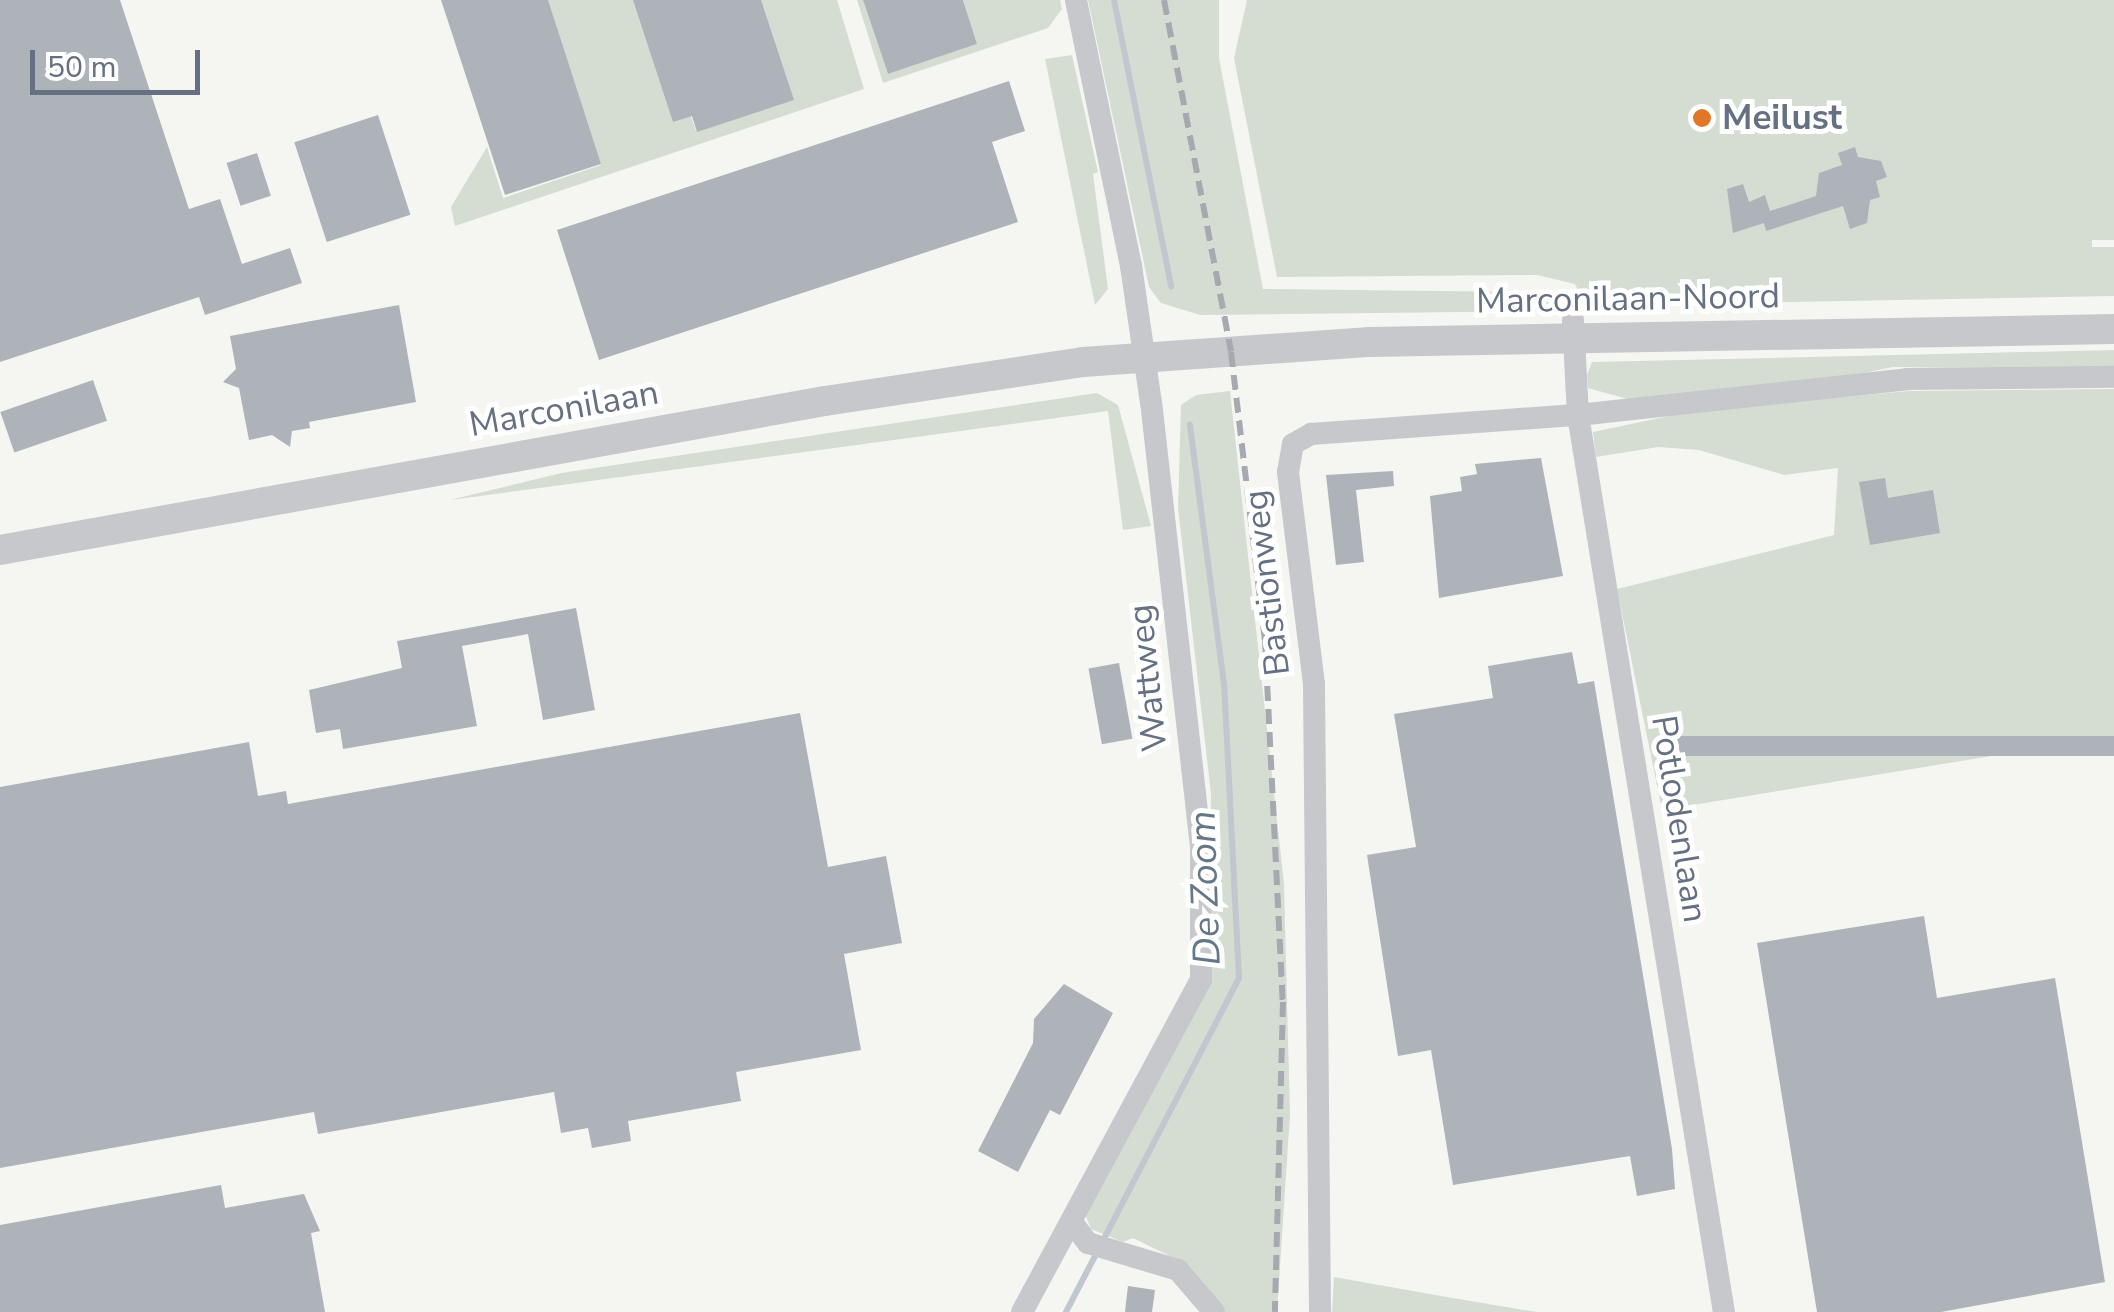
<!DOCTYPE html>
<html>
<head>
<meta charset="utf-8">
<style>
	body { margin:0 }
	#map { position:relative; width:2114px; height:1312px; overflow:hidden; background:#f5f6f2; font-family:"Nunito Sans",sans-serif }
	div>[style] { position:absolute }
	.green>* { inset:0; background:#d5ddd3 }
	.stream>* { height:6px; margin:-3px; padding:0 3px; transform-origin:3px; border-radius:3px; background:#c0c7ce }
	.building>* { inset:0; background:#aeb3ba; transform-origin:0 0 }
	.minor>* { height:22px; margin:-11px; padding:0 11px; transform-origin:11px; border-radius:11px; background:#c6c8cc }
	.tertiary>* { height:30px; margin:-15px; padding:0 15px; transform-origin:15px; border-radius:15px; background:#c6c8cc }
	.rail>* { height:6px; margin-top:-3px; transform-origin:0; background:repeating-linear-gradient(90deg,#a6a9b0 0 15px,transparent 0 23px) }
	.dots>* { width:28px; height:28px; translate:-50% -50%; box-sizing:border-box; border:5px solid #fff; border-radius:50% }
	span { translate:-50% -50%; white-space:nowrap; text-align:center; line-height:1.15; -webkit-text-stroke:10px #fff; paint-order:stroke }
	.poi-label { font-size:35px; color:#657083; font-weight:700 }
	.left { translate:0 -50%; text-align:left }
	.street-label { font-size:35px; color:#657083 }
	.water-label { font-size:38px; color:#657786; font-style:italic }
	.scale { position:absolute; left:30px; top:50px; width:170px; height:45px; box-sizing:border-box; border:5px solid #657083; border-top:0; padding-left:12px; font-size:30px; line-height:35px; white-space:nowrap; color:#657083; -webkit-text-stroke:8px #fff; paint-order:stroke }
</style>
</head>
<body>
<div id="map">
	<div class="green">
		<i style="clip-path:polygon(546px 0,652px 0,696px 131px,791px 100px,759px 0,837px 0,864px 89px,455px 226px,451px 207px,487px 147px,503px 198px,601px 165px)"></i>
		<i style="clip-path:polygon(857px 0,863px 0,888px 74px,977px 44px,963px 0,1060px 0,1062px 9px,1048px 28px,883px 83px)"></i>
		<i style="clip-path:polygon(1088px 0,1219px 0,1219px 58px,1263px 289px,1536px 292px,1546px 294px,1553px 311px,1200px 315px,1161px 303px,1149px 287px)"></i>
		<i style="clip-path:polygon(1247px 0,2114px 0,2114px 240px,2092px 240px,2092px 247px,2114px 247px,2114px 296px,1585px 306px,1575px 284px,1537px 275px,1277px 277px,1234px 58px)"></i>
		<i style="clip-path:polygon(1072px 55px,1098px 172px,1093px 174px,1108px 289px,1095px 305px,1045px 59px)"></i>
		<i style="clip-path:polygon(2114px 350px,2114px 369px,1893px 367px,1806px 385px,1631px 400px,1588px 388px,1587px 375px,1592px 362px)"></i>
		<i style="clip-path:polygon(2114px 389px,2114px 736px,1662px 810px,1617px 589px,1834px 535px,1838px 468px,1784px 475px,1699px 450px,1658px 447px,1596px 457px,1593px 432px,1693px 411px,1908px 391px)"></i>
		<i style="clip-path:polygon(1230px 391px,1284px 884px,1290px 1115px,1277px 1312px,1222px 1312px,1188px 1265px,1133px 1238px,1123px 1242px,1091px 1229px,1086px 1216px,1209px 955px,1211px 794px,1178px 508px,1181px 405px,1196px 395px)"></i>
		<i style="clip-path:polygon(1097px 393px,1118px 405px,1151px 526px,1123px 530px,1108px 411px,450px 500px,561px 473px)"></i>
		<i style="clip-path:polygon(1334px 1277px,1441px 1296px,1537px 1312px,1332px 1312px)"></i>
	</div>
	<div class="stream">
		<i style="left:1114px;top:0;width:292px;rotate:78.7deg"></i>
		<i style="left:1066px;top:1312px;width:376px;rotate:-62.6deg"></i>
		<i style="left:1239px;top:978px;width:294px;rotate:-92.9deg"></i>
		<i style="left:1224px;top:684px;width:262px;rotate:-97.5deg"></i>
	</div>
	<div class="building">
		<i style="clip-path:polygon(0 0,120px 0,189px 209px,220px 199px,242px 264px,290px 248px,302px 283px,205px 315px,199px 297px,0 362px)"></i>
		<i style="clip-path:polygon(441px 0,548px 0,601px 164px,505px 195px)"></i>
		<i style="clip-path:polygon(633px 0,761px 0,794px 100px,697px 132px,692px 116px,673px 122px)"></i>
		<i style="clip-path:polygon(863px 0,963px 0,977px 44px,888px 74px)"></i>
		<i style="clip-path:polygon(1009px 81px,1025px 131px,992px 142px,1018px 222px,599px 360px,557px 230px)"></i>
		<i style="left:378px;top:115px;width:105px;height:88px;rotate:72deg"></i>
		<i style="clip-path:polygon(1855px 147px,1858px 157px,1881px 161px,1887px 177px,1876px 181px,1880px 197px,1870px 200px,1867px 223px,1850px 229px,1843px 206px,1766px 231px,1764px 223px,1733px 233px,1727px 189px,1743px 184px,1749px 202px,1765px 195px,1770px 211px,1792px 204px,1816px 196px,1819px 173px,1842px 165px,1838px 153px)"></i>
		<i style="left:257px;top:153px;width:45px;height:32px;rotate:72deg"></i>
		<i style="clip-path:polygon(399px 305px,416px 402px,309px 422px,310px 428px,292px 431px,290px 447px,272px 435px,249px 440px,239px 388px,223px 382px,236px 369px,230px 336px)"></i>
		<i style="left:93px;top:380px;width:43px;height:98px;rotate:71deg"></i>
		<i style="clip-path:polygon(1541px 458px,1563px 576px,1439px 598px,1430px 496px,1462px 491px,1460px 477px,1477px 474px,1475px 464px)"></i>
		<i style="clip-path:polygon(1393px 471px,1394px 486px,1356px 490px,1364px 562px,1336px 565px,1326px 475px)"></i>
		<i style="clip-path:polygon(1885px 478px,1888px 498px,1933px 490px,1940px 533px,1870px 545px,1859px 482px)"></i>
		<i style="clip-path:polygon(576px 608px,595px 710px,543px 720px,528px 634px,462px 646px,477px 726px,343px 749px,340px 729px,316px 733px,309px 690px,402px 668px,397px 641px)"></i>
		<i style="clip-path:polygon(1572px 652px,1578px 684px,1594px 681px,1672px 1149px,1675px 1189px,1637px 1196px,1630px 1156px,1453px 1185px,1431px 1050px,1398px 1056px,1367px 855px,1416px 847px,1394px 714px,1493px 698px,1488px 666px)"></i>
		<i style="left:1119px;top:663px;width:77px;height:31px;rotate:80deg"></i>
		<i style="clip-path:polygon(800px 713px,828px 867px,886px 856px,902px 943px,844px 954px,861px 1050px,736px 1072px,741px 1101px,628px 1121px,631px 1141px,592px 1148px,588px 1128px,561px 1133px,554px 1092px,318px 1134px,314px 1112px,0 1168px,0 787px,249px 742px,258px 796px,286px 791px,288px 804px)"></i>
		<i style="left:2114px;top:736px;width:20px;height:441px;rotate:90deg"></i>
		<i style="clip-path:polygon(1924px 916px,1937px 998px,2055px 978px,2105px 1282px,1941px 1312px,1817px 1312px,1757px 943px)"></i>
		<i style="clip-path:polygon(1064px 984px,1113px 1013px,1060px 1115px,1050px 1110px,1018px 1172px,978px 1151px,1033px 1043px,1034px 1019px)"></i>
		<i style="clip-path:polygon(221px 1185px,225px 1208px,304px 1194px,320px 1231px,311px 1233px,325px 1312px,0 1312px,0 1225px)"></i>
		<i style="clip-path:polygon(1128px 1286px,1155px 1290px,1152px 1312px,1125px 1312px)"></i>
	</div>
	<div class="minor">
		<i style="left:1573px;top:320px;width:95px;rotate:87deg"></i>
		<i style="left:1578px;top:415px;width:909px;rotate:80.76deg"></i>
		<i style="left:1072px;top:1222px;width:26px;rotate:53deg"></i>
		<i style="left:1088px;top:1243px;width:94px;rotate:16.7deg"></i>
		<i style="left:1178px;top:1270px;width:55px;rotate:49.4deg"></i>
		<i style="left:1022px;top:1312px;width:377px;rotate:-61.7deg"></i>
		<i style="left:1201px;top:980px;width:133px;rotate:-90deg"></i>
		<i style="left:1201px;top:847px;width:447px;rotate:-96.4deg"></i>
		<i style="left:1151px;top:403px;width:138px;rotate:-98.3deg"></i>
		<i style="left:1131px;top:266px;width:272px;rotate:-101.7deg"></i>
		<i style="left:1320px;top:1312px;width:628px;rotate:-90.55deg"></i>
		<i style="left:1314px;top:684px;width:214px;rotate:-97deg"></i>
		<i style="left:1288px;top:472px;width:28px;rotate:-80deg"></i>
		<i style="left:1293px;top:444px;width:21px;rotate:-29deg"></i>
		<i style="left:1311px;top:434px;width:268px;rotate:-4.1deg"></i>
		<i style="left:1578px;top:415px;width:331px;rotate:-6.2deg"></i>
		<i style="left:1907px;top:379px;width:207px;rotate:-0.6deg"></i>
	</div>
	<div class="tertiary">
		<i style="left:0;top:550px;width:838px;rotate:-10.24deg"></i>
		<i style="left:825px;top:401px;width:261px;rotate:-8.6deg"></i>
		<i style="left:1083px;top:362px;width:288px;rotate:-4deg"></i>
		<i style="left:1370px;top:342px;width:744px;rotate:-1deg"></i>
	</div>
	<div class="rail">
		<i style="left:1164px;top:0;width:358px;rotate:79.2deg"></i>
		<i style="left:1231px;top:352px;width:290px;rotate:83.3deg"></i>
		<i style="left:1265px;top:640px;width:362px;rotate:87.2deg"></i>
		<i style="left:1283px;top:1002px;width:310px;rotate:91.5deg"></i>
	</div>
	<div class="dots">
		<i style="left:1702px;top:118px;background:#e17627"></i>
	</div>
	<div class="poi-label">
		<span class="left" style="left:1722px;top:118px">Meilust</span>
	</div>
	<div class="street-label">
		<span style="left:1628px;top:299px;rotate:-1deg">Marconilaan-Noord</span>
		<span style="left:564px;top:409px;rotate:-10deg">Marconilaan</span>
		<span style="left:1267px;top:583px;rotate:-97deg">Bastionweg</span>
		<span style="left:1148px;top:678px;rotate:-96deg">Wattweg</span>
		<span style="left:1679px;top:819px;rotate:81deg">Potlodenlaan</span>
	</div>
	<div class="water-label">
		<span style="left:1205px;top:888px;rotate:-92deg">De Zoom</span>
	</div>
	<div class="scale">50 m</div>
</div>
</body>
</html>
